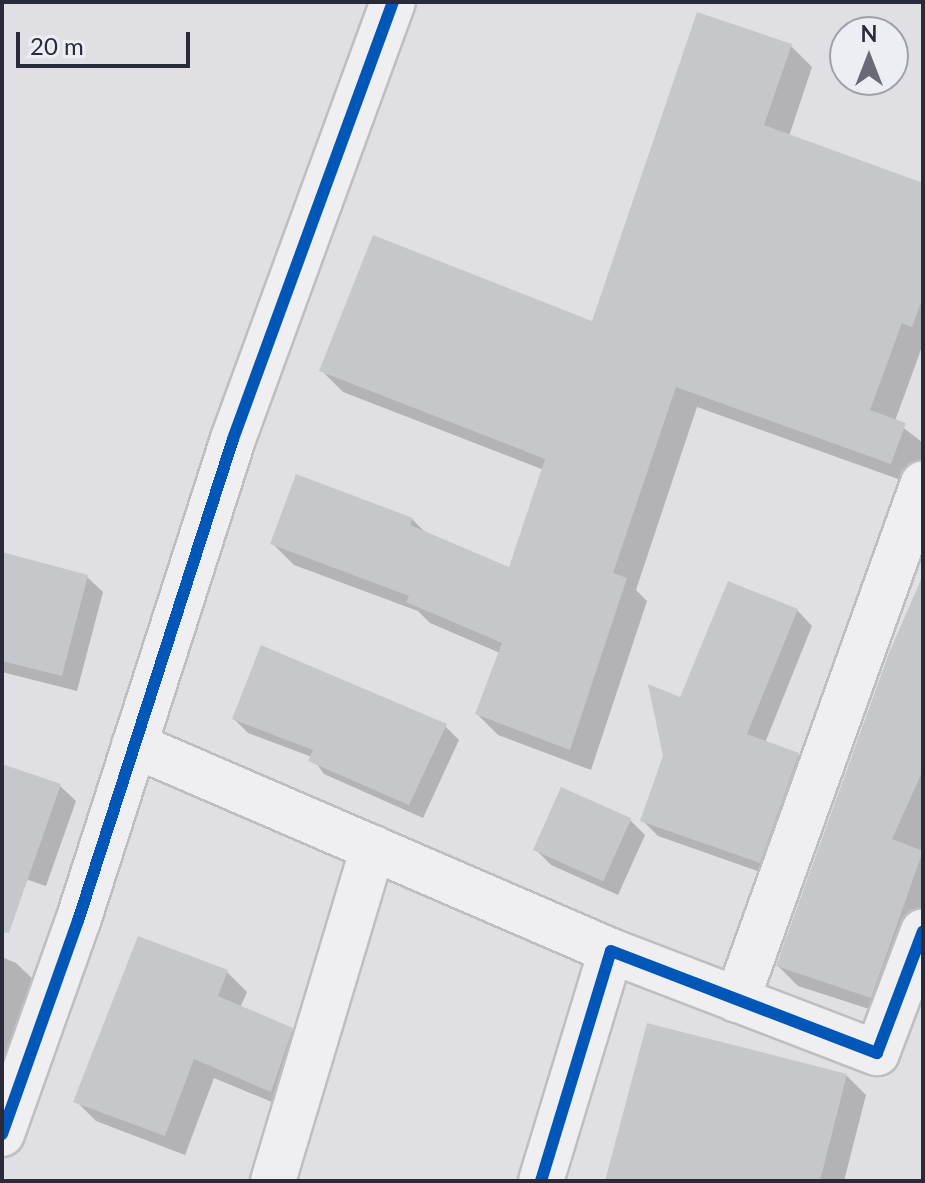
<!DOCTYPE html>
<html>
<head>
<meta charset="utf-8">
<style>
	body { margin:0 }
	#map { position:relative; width:925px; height:1183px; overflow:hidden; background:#e0e0e4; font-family:Lato,sans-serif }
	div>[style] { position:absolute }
	.shadow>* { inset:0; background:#0003 }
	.building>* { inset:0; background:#c6c7cb; transform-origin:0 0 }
	.roads { filter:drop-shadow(2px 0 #bebec2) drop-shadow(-2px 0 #bebec2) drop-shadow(0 2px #bebec2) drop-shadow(0 -2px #bebec2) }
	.minor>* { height:44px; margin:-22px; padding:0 22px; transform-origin:22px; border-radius:22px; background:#efeff1 }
	.cycleway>* { height:12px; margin:-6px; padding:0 6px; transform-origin:6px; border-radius:6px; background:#0057b8 }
	span { translate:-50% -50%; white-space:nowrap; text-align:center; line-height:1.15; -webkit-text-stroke:8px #edeef4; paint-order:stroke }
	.frame { position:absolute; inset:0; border:4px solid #292b3b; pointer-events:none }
	.north { position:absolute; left:829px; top:16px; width:80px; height:80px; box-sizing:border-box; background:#edeef4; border:2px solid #9fa0aa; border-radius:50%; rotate:0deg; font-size:22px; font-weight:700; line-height:32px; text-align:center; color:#292b3b }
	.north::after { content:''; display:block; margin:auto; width:28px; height:36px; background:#696a76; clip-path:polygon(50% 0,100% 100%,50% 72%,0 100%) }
	.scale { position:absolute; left:16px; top:32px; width:174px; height:36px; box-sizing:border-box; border:4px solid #292b3b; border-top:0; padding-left:10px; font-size:24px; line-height:28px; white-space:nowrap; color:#292b3b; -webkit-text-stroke:6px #edeef4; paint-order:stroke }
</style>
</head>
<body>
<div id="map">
	<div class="shadow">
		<i style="clip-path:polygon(791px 46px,812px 67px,789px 136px,923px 185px,923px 344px,895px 421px,923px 443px,923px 454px,912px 484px,697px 407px,636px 590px,647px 601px,591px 770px,498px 735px,477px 714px,500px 653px,430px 623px,418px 611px,294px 565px,272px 543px,412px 519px,428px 535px,510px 570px,544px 470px,343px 392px,322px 371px,593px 324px)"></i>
		<i style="clip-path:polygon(2px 554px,87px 577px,103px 592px,77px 691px,2px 672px)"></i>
		<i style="clip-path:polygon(797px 610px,812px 626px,765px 743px,798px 755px,814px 770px,775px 877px,658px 836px,642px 820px,682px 699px)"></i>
		<i style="clip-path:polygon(923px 619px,923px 939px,891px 1016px,798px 986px,778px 966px)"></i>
		<i style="clip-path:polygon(234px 719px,445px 726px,459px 740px,423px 818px,324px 774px,312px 757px,248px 733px)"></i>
		<i style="clip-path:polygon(2px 766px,60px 786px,76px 801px,46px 886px,2px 871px)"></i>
		<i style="clip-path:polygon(630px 820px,645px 835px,618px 895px,551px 865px,535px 849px)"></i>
		<i style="clip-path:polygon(2px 957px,16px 963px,37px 983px,2px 1096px)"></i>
		<i style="clip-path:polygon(227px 972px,247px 992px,240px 1008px,292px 1030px,312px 1050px,291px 1110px,214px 1078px,185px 1155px,96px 1121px,76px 1101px)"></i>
		<i style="clip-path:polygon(846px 1075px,866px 1095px,844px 1181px,607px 1181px)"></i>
	</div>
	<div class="building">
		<i style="clip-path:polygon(697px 12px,792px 44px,764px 125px,923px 183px,923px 297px,912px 327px,902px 323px,870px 410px,906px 423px,891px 464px,676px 387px,613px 573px,627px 578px,570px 750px,475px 714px,502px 643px,406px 602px,409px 596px,270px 544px,296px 474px,413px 518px,410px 525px,509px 567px,545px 459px,319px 371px,373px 235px,592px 321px)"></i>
		<i style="clip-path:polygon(2px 552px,88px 575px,62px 676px,2px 661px)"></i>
		<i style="clip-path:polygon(923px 575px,923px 770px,892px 839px,923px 851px,871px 998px,776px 966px,889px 653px)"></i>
		<i style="clip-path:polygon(728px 581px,798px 609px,747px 734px,799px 753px,760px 863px,640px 821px,663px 756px,648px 684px,680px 697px)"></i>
		<i style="clip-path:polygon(261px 645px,447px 724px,409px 805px,308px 761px,313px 750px,232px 719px)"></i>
		<i style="clip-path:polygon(2px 764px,61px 784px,9px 933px,2px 932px)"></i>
		<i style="left:561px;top:787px;width:77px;height:69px;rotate:24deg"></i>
		<i style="clip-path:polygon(138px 936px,228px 970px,218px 996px,293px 1028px,271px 1092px,194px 1059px,165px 1136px,73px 1102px)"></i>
		<i style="clip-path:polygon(647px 1023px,847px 1074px,820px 1181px,605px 1181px)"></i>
	</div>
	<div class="roads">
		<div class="minor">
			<i style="left:134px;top:745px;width:520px;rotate:23.36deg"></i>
			<i style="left:737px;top:1000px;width:549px;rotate:-70.21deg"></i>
			<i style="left:2px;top:1134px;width:226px;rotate:-70.4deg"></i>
			<i style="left:78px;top:921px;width:506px;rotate:-72.17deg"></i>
			<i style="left:233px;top:439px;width:465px;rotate:-69.9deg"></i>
			<i style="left:273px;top:1181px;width:348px;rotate:-73.3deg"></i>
			<i style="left:541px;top:1181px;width:240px;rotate:-73.1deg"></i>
			<i style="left:611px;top:951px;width:285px;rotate:21deg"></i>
			<i style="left:877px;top:1053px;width:130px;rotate:-69.3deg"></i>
		</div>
	</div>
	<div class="cycleway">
		<i style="left:2px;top:1134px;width:226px;rotate:-70.4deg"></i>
		<i style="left:78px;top:921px;width:506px;rotate:-72.17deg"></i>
		<i style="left:233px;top:439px;width:465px;rotate:-69.9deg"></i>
		<i style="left:541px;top:1181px;width:240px;rotate:-73.1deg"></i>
		<i style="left:611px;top:951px;width:285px;rotate:21deg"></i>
		<i style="left:877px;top:1053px;width:130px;rotate:-69.3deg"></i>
	</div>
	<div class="frame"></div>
	<div class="north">N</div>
	<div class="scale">20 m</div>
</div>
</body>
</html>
